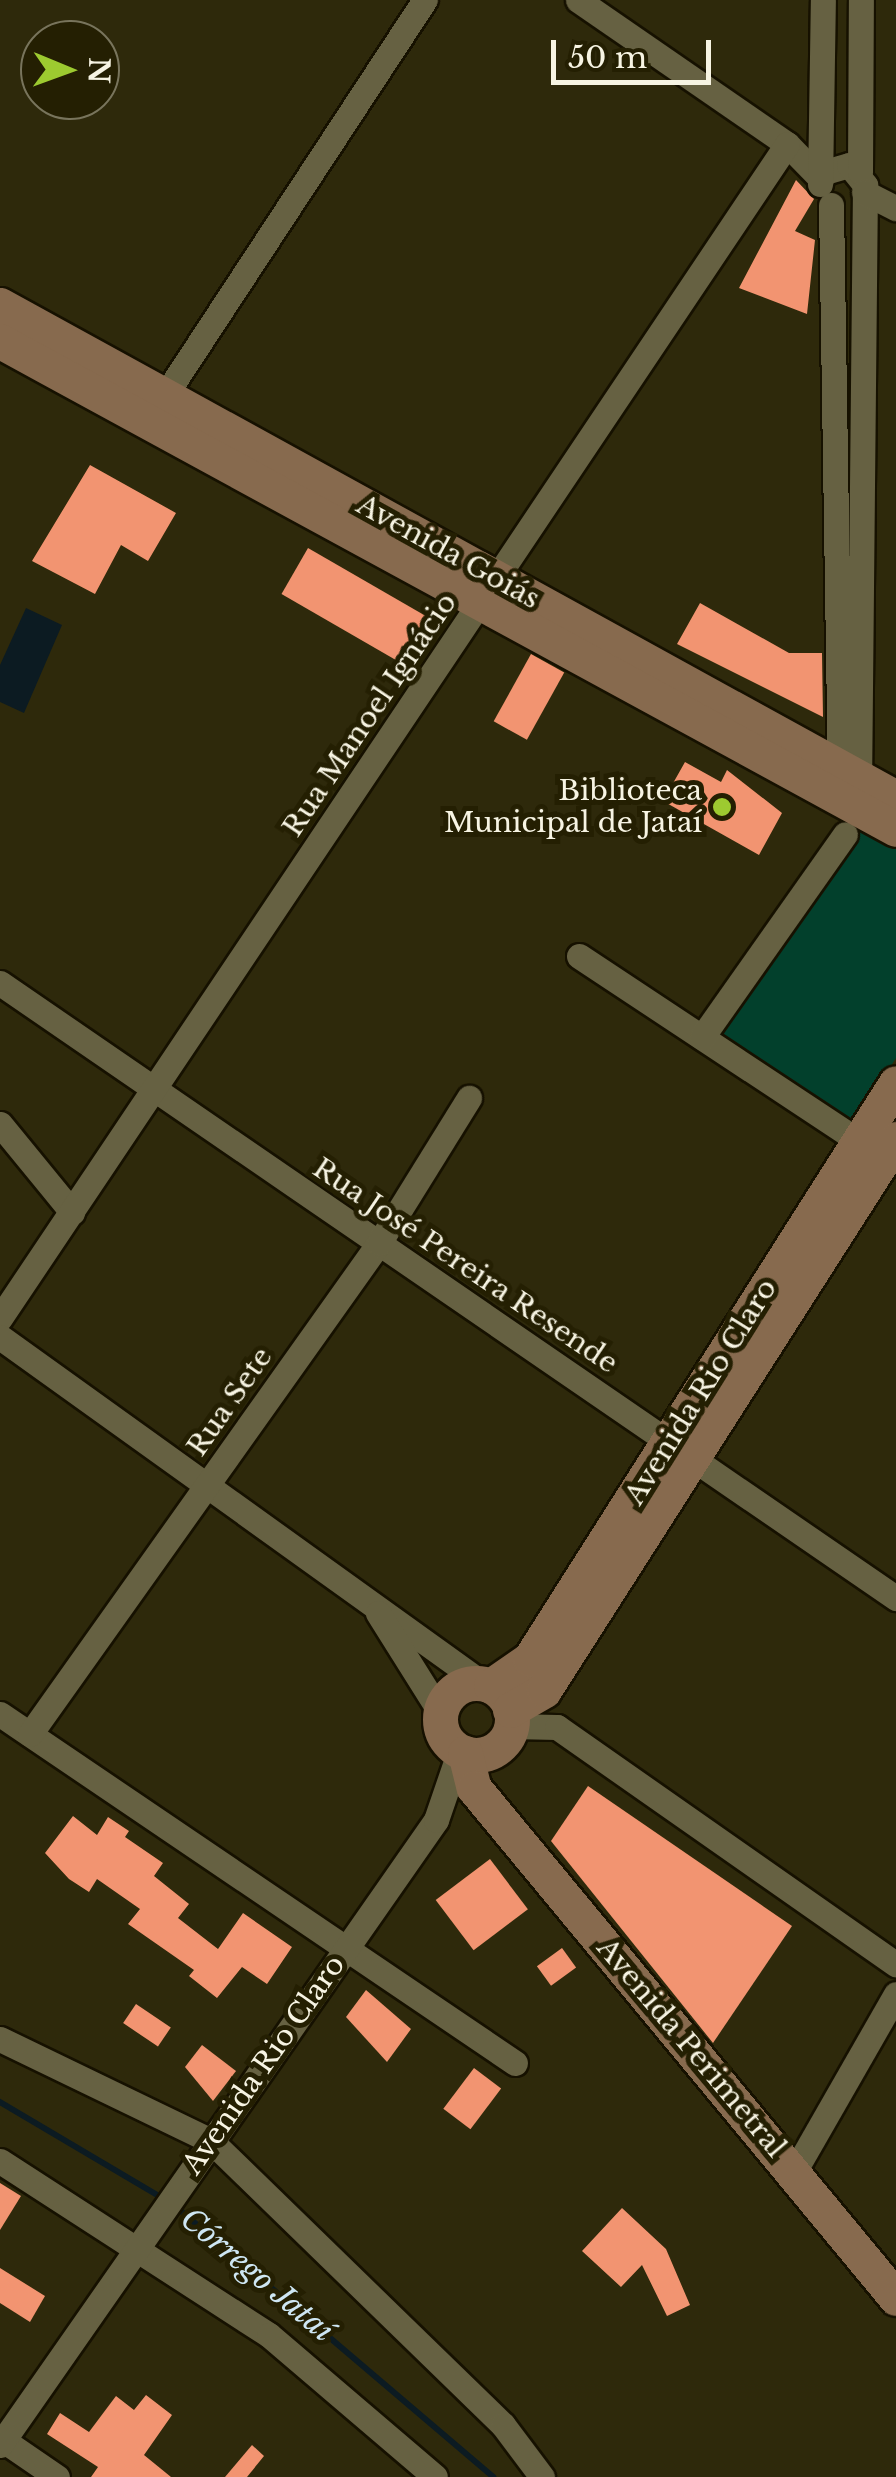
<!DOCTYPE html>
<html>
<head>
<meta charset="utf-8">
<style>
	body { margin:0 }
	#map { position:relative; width:896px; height:2477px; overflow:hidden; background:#2e290b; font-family:"Libre Baskerville",serif }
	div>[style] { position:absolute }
	.green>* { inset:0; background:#02402c }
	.water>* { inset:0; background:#0c1b22 }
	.stream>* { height:6px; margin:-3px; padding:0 3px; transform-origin:3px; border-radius:3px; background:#0c1b22 }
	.building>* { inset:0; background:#f29471; transform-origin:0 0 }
	.roads { filter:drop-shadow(2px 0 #161100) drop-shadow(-2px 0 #161100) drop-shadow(0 2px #161100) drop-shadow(0 -2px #161100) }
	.minor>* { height:25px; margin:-12.5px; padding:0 12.5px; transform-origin:12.5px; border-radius:12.5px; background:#666142 }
	.secondary>* { height:35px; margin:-17.5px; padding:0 17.5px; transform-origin:17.5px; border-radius:17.5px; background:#876a4e }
	.secondary>.ring { margin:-17.5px; padding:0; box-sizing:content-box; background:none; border:35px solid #876a4e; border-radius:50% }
	.dots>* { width:28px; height:28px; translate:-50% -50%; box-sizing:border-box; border:5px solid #241f02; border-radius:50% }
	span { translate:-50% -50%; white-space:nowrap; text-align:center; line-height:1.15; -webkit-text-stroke:10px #241f02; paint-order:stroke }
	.street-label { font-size:28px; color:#f7f4e3 }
	.poi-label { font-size:28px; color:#f7f4e3 }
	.right { translate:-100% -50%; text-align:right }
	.water-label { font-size:30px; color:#cee6f3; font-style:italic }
	.north { position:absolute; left:20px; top:20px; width:100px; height:100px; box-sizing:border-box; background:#241f02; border:2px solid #78745c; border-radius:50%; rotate:91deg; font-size:28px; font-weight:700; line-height:40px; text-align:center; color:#f7f4e3 }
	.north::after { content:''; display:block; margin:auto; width:35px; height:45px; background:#9dca30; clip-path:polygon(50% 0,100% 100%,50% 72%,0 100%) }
	.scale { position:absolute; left:551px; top:40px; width:160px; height:45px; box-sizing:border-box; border:5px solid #f7f4e3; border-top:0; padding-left:12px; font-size:30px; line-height:35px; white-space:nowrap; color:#f7f4e3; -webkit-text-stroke:8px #241f02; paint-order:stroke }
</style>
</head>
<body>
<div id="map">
	<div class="green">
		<i style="clip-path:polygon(854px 816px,896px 844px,896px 1058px,855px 1122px,715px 1030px)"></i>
	</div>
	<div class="water">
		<i style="clip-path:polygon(26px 608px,62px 625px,24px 713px,0 702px,0 665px)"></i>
	</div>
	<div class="stream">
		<i style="left:0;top:2102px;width:191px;rotate:30.6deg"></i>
		<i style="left:175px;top:2206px;width:418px;rotate:40.4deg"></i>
	</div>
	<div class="building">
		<i style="clip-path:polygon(796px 180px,814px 199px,795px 231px,815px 240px,807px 314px,739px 288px)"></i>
		<i style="clip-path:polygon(90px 465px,176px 513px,148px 561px,121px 545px,95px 594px,32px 561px)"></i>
		<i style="left:308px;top:548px;width:141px;height:53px;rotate:30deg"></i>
		<i style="clip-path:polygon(700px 603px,789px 653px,822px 653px,823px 717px,677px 644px)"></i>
		<i style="left:531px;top:654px;width:38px;height:77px;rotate:29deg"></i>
		<i style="clip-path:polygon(685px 762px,721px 782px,727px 770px,782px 813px,759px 855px,663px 801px)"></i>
		<i style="clip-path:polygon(588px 1786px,792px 1926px,713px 2043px,551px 1841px)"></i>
		<i style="clip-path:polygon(73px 1816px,97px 1835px,108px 1817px,129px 1831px,125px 1837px,163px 1863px,154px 1876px,189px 1904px,178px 1918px,218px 1949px,243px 1913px,292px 1947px,267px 1984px,242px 1967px,217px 1998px,189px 1976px,194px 1970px,128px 1924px,140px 1909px,97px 1879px,89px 1892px,69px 1879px,45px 1853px)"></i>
		<i style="left:490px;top:1859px;width:63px;height:68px;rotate:53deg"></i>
		<i style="left:562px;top:1948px;width:24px;height:31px;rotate:54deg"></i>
		<i style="clip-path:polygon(366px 1990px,411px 2029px,387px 2062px,346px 2017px)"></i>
		<i style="left:136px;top:2004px;width:42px;height:23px;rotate:34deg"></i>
		<i style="clip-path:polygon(202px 2045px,236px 2071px,213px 2101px,185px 2067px)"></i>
		<i style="left:474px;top:2068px;width:34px;height:51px;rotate:37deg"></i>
		<i style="clip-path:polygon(0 2183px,21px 2196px,0 2230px)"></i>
		<i style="clip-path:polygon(622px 2208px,666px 2249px,690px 2305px,667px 2316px,642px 2265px,621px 2287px,582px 2251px)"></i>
		<i style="clip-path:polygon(0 2268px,45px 2296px,30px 2322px,0 2303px)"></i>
		<i style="clip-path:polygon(146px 2395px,172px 2415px,144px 2455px,171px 2477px,91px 2477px,98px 2467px,47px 2434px,60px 2413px,89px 2432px,116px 2396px,134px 2410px)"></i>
		<i style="clip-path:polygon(252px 2445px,264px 2456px,247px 2477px,225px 2477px)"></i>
	</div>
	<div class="roads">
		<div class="minor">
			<i style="left:578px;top:0;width:254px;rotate:34.6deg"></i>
			<i style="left:787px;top:144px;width:49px;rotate:45.8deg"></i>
			<i style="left:825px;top:172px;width:25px;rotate:-16deg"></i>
			<i style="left:849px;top:165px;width:26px;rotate:51deg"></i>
			<i style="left:865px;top:185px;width:605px;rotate:90.57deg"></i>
			<i style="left:860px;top:172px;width:172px;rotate:-89.7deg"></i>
			<i style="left:820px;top:184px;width:184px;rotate:-89.1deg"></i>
			<i style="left:864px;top:192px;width:36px;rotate:27deg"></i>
			<i style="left:831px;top:205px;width:575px;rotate:89.1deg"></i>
			<i style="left:156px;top:409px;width:490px;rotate:-56.7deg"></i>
			<i style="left:579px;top:956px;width:350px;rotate:33.5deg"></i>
			<i style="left:0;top:983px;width:1087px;rotate:34.47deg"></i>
			<i style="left:702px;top:1037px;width:248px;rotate:-54.8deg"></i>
			<i style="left:0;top:1124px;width:114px;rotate:50.7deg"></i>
			<i style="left:0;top:1318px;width:1413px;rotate:-56.16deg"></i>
			<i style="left:0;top:1337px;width:593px;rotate:35.67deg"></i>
			<i style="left:378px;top:1613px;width:117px;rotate:57.9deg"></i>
			<i style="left:0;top:1714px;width:622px;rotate:34.12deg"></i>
			<i style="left:511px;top:1726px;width:46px;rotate:1.2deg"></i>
			<i style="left:557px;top:1727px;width:414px;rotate:35deg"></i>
			<i style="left:30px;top:1734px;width:602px;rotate:-54.6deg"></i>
			<i style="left:379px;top:1243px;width:171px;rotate:-58.2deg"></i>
			<i style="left:0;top:2039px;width:234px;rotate:25.8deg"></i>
			<i style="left:211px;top:2141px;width:407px;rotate:44.2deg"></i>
			<i style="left:503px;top:2425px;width:65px;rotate:53.1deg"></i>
			<i style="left:0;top:2161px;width:320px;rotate:32.9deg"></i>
			<i style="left:269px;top:2335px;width:218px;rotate:40.5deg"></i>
			<i style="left:794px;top:2172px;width:205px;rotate:-60.2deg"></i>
			<i style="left:0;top:2438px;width:69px;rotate:34.4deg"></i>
			<i style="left:0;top:2445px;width:762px;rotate:-55.1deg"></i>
			<i style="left:436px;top:1820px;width:74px;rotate:-71.1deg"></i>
		</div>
		<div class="secondary">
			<i style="left:0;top:305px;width:1023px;rotate:28.82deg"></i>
			<i style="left:0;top:341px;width:1020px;rotate:28.57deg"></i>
			<i class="ring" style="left:440px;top:1683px;width:37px;height:37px"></i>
			<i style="left:491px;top:1686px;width:47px;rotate:-34.7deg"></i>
			<i style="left:530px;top:1659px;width:682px;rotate:-57.57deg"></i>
			<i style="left:510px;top:1710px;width:39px;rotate:-30deg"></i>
			<i style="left:544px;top:1690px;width:654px;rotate:-57.43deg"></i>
			<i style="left:465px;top:1753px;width:36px;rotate:76deg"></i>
			<i style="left:474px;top:1788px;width:662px;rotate:50.39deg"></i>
		</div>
	</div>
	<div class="dots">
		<i style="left:722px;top:807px;background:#9dca30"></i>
	</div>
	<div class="street-label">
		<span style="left:448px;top:552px;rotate:29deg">Avenida Goiás</span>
		<span style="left:370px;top:715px;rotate:-56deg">Rua Manoel Ignácio</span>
		<span style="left:465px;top:1266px;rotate:34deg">Rua José Pereira Resende</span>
		<span style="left:701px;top:1392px;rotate:-58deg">Avenida Rio Claro</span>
		<span style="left:230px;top:1402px;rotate:-55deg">Rua Sete</span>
		<span style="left:691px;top:2048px;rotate:50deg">Avenida Perimetral</span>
		<span style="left:264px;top:2065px;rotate:-55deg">Avenida Rio Claro</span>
	</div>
	<div class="poi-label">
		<span class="right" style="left:702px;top:807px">Biblioteca<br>Municipal de Jataí</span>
	</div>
	<div class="water-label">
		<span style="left:257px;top:2275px;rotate:40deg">Córrego Jataí</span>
	</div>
	<div class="north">N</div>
	<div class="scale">50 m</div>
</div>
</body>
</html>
